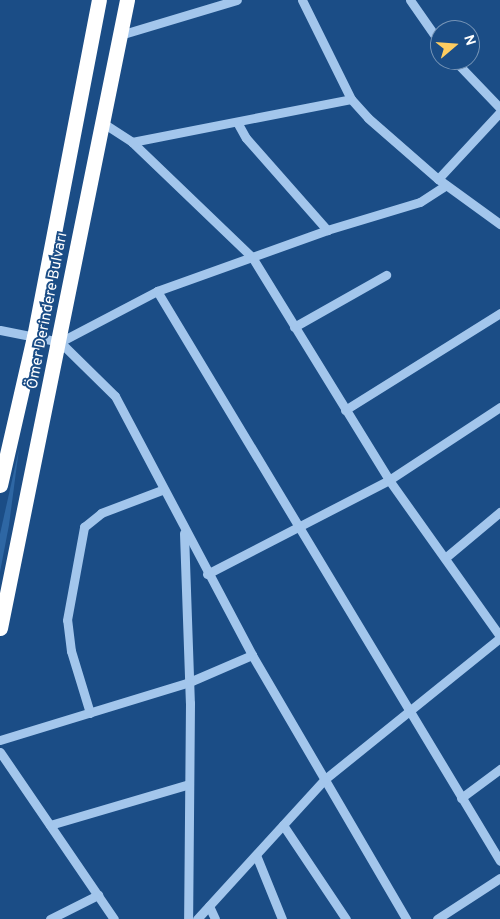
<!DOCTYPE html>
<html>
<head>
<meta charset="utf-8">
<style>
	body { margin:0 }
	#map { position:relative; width:500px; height:919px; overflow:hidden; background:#1b4d86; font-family:Overpass,sans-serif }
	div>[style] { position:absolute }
	.green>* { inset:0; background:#2e67a4 }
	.minor>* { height:9px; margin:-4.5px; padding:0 4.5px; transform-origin:4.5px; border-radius:4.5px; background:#a3c6ec }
	.highway>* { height:15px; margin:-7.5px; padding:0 7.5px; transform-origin:7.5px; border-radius:7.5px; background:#fff }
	span { translate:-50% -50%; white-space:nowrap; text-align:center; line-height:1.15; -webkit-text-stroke:4px #1b4d86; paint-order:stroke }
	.street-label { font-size:15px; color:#fff }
	.north { position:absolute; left:430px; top:20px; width:50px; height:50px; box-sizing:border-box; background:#1b4d86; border:1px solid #7694b6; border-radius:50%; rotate:72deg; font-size:14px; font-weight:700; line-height:20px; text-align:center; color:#fff }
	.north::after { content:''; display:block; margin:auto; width:18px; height:22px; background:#fdcc60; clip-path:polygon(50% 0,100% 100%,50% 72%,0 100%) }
</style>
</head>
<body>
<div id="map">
	<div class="green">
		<i style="clip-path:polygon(19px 449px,9px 525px,0 572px,0 534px)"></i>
	</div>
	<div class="minor">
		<i style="left:302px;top:0;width:110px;rotate:63.7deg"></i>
		<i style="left:410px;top:0;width:52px;rotate:55.1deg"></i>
		<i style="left:120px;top:35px;width:122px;rotate:-16.7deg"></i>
		<i style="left:454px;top:60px;width:66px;rotate:46.2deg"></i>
		<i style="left:237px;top:122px;width:18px;rotate:61deg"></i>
		<i style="left:246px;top:138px;width:123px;rotate:48.6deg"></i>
		<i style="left:103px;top:123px;width:35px;rotate:33deg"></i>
		<i style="left:132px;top:142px;width:166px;rotate:43.8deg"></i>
		<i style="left:252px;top:257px;width:262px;rotate:58.4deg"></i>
		<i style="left:389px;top:480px;width:191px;rotate:54.6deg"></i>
		<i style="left:132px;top:142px;width:223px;rotate:-11.1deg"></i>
		<i style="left:351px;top:99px;width:25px;rotate:48deg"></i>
		<i style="left:368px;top:118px;width:93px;rotate:41.1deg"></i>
		<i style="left:438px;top:179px;width:77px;rotate:36deg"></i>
		<i style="left:438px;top:179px;width:91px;rotate:-47.2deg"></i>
		<i style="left:157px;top:291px;width:665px;rotate:58.96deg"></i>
		<i style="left:294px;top:327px;width:106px;rotate:-29.5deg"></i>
		<i style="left:0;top:330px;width:61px;rotate:11.3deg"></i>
		<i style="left:60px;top:342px;width:77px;rotate:44.5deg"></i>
		<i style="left:115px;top:396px;width:293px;rotate:62.1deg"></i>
		<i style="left:252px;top:655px;width:306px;rotate:59.7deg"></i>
		<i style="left:60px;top:342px;width:110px;rotate:-27.7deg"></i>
		<i style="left:157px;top:291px;width:181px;rotate:-19.7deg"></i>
		<i style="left:327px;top:230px;width:97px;rotate:-16.8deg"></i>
		<i style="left:420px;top:202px;width:31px;rotate:-33deg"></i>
		<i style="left:345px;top:410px;width:183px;rotate:-32deg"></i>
		<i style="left:184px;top:533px;width:170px;rotate:88deg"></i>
		<i style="left:190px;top:703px;width:216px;rotate:90.5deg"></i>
		<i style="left:445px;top:558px;width:72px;rotate:-39.9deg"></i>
		<i style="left:207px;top:574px;width:205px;rotate:-27.3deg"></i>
		<i style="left:389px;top:480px;width:133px;rotate:-33.3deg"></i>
		<i style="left:90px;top:713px;width:65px;rotate:-107deg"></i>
		<i style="left:71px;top:651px;width:31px;rotate:-97deg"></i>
		<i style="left:67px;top:620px;width:95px;rotate:-79.6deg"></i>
		<i style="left:84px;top:527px;width:22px;rotate:-39deg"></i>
		<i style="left:101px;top:513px;width:65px;rotate:-20.7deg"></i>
		<i style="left:0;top:740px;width:195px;rotate:-17deg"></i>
		<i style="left:187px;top:683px;width:71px;rotate:-23.3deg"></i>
		<i style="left:0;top:752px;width:202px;rotate:55.7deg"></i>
		<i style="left:461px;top:798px;width:49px;rotate:-36.6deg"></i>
		<i style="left:50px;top:825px;width:145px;rotate:-16.4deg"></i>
		<i style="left:283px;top:825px;width:113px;rotate:56.2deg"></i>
		<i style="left:256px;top:855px;width:69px;rotate:67.9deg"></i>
		<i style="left:209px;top:906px;width:14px;rotate:65deg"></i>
		<i style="left:50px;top:919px;width:54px;rotate:-26.6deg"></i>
		<i style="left:197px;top:919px;width:190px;rotate:-47.6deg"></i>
		<i style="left:325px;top:779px;width:225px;rotate:-38.9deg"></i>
		<i style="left:437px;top:919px;width:75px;rotate:-33.1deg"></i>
	</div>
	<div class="highway">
		<i style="left:0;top:485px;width:152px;rotate:-77.1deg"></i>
		<i style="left:34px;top:337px;width:343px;rotate:-79.1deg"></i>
		<i style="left:0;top:628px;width:641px;rotate:-78.57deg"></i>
	</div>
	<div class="street-label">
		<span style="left:48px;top:311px;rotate:-79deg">Ömer Derindere Bulvarı</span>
	</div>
	<div class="north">N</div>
</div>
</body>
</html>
